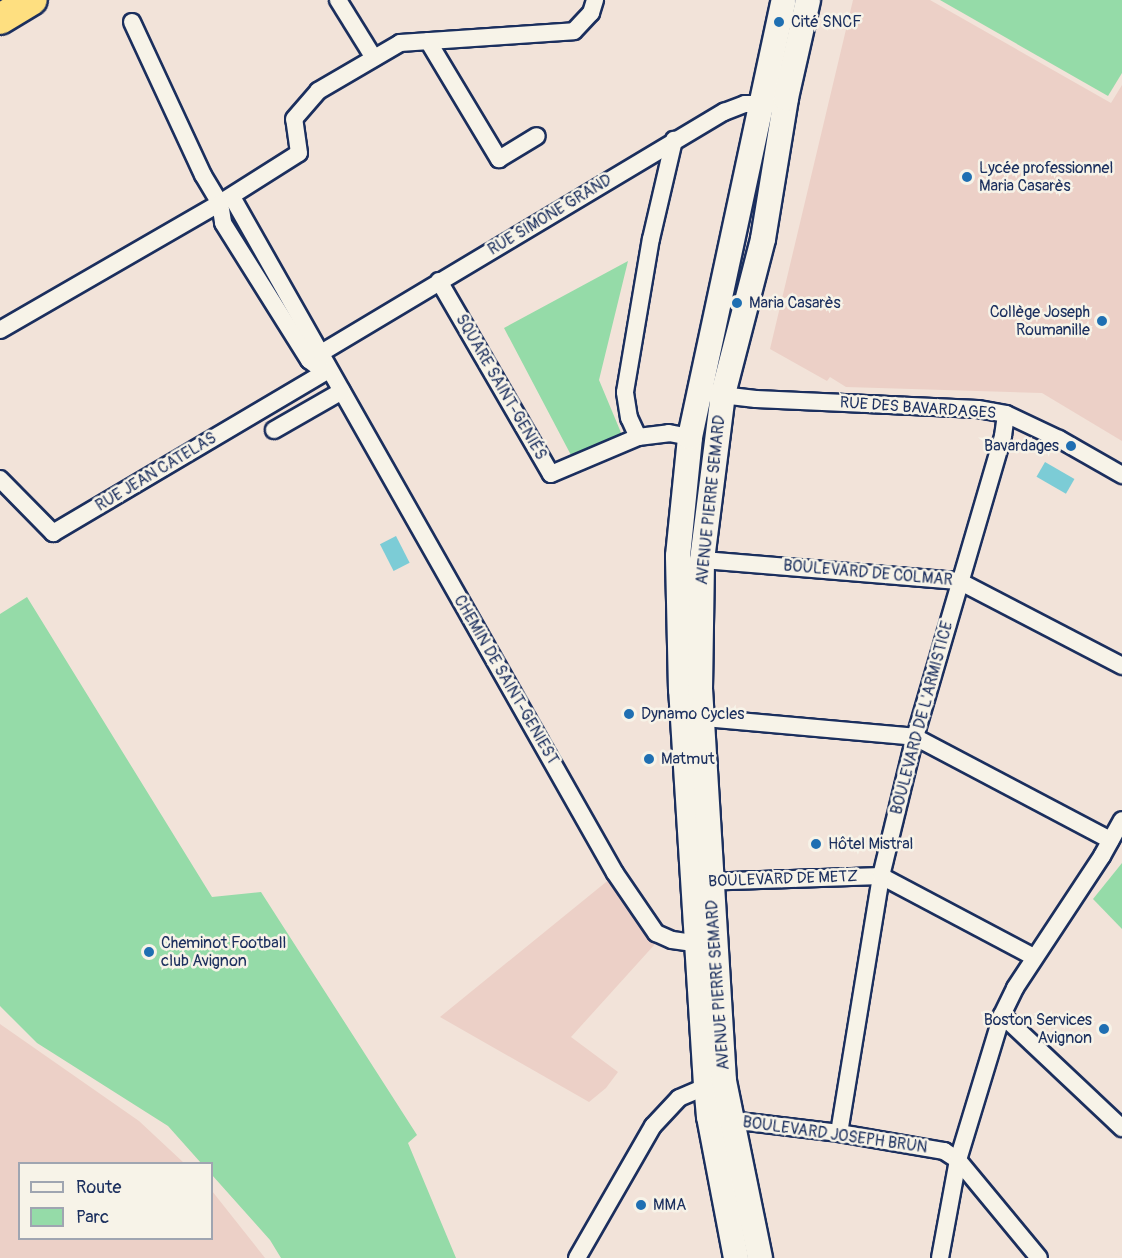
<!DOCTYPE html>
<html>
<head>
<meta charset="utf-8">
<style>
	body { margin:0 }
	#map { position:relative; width:1122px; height:1258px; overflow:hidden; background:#f2e3d9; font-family:Pangolin,sans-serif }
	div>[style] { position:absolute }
	.built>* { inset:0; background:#ecd0c7 }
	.green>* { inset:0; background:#95dba8 }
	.water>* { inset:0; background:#7cccd6; transform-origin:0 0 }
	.roads { filter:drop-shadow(2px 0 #1b2f5e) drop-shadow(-2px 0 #1b2f5e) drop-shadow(0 2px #1b2f5e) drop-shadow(0 -2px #1b2f5e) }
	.street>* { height:16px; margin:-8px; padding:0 8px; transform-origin:8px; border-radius:8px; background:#f7f3e8 }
	.secondary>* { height:24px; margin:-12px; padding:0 12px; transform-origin:12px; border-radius:12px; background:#f7f3e8 }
	.highway>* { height:30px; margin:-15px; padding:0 15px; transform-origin:15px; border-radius:15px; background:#fedf80 }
	.dots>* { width:16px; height:16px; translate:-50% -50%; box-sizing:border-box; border:3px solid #f7f3e8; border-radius:50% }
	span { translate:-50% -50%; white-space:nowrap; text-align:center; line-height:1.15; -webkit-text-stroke:5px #f7f3e8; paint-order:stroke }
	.poi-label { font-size:16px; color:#1b2f5e }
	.left { translate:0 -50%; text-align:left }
	.right { translate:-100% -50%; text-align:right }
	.street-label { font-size:16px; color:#1b2f5e }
	.legend { position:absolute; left:18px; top:1162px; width:195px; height:78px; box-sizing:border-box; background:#f7f3e8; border:2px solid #9fa5b1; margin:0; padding:8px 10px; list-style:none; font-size:18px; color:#1b2f5e }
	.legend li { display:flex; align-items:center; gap:12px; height:30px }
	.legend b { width:30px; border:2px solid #9fa5b1 }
</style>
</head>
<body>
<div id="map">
	<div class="built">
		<i style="clip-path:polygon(853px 0,930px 0,1111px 103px,1122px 85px,1122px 441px,1042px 393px,846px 387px,830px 377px,827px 381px,770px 349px)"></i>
		<i style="clip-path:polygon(611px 878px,628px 910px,656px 943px,571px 1037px,618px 1072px,606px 1088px,589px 1102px,440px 1017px)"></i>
		<i style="clip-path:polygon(0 1024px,139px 1121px,184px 1163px,20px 1164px,20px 1238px,212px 1238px,212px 1191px,265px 1258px,0 1258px)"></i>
	</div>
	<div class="green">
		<i style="clip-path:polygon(940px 0,1122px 0,1122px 73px,1108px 96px)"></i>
		<i style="clip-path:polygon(628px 261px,599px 380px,622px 435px,572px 457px,504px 328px)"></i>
		<i style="clip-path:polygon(27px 597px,212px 897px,261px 892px,417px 1135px,408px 1143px,456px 1258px,281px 1258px,270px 1240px,212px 1175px,212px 1164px,201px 1163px,168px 1126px,37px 1043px,0 1006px,0 614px)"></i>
		<i style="clip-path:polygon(1122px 863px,1122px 929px,1093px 899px)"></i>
	</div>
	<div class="water">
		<i style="left:1045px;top:462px;width:34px;height:17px;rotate:30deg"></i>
		<i style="left:396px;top:536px;width:30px;height:18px;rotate:63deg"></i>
	</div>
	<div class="roads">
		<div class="street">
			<i style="left:338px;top:0;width:68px;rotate:58.2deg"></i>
			<i style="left:132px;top:22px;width:169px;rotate:65.1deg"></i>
			<i style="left:203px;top:175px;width:33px;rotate:59deg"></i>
			<i style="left:220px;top:203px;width:93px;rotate:-32.3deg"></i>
			<i style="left:299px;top:153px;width:34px;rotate:-98deg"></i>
			<i style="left:294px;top:119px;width:37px;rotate:-49deg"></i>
			<i style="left:318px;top:91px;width:95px;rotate:-30.3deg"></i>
			<i style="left:400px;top:43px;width:174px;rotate:-3.9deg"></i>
			<i style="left:574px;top:31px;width:25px;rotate:-47deg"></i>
			<i style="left:591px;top:13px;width:14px;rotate:-73deg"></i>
			<i style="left:428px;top:41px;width:138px;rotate:59deg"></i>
			<i style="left:499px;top:159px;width:44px;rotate:-31.2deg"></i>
			<i style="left:232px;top:197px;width:777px;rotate:60.47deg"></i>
			<i style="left:615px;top:873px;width:73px;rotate:55.7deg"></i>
			<i style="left:656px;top:933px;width:17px;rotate:24deg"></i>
			<i style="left:672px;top:940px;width:34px;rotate:8deg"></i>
			<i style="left:439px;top:281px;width:223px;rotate:59.9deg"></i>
			<i style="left:551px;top:474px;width:95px;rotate:-23deg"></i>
			<i style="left:638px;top:437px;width:31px;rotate:-7deg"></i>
			<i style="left:669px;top:433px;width:21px;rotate:11deg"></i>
			<i style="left:0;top:330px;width:254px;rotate:-30deg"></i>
			<i style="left:220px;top:203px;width:20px;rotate:81deg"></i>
			<i style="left:223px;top:223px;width:162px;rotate:57.9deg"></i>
			<i style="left:309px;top:360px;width:20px;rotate:37deg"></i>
			<i style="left:325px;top:372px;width:5px;rotate:-11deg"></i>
			<i style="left:321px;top:353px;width:470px;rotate:-30.9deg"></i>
			<i style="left:724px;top:112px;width:22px;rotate:-21deg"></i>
			<i style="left:745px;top:104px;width:26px"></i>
			<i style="left:713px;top:394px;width:43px;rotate:6.6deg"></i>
			<i style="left:756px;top:399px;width:222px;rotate:2.6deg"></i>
			<i style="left:978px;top:409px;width:28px;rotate:10deg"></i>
			<i style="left:1006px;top:414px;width:59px;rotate:25.3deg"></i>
			<i style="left:1059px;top:439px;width:73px;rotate:29.7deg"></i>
			<i style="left:274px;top:430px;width:78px;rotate:-29.8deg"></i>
			<i style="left:638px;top:437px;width:21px;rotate:-115deg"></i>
			<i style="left:629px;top:418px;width:26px;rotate:-99deg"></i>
			<i style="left:625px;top:392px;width:155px;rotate:-80.4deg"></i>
			<i style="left:651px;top:239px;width:102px;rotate:-76.9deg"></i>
			<i style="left:0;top:479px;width:76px;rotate:45.5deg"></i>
			<i style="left:53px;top:533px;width:316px;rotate:-30.6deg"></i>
			<i style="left:702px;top:560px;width:258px;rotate:4.7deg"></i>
			<i style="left:959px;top:581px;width:184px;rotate:27.5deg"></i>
			<i style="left:693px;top:717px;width:223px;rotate:5.1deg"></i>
			<i style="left:915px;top:737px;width:221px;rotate:27.8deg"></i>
			<i style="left:701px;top:882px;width:180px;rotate:-1.9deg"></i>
			<i style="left:881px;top:876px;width:173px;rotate:27.9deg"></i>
			<i style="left:1002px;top:1015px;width:165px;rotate:43.3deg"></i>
			<i style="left:722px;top:1119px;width:118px;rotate:6.8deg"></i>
			<i style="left:839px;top:1133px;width:107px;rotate:9.7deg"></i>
			<i style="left:944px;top:1151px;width:17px;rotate:33deg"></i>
			<i style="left:958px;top:1160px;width:127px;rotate:50.4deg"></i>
			<i style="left:839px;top:1133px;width:260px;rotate:-80.7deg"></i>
			<i style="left:881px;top:876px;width:143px;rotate:-76.3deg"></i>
			<i style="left:915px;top:737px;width:314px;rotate:-73.7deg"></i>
			<i style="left:1003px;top:436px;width:22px;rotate:-82deg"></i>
			<i style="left:577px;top:1258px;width:152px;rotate:-60.1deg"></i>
			<i style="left:653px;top:1126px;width:38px;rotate:-47deg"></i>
			<i style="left:679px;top:1098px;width:38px;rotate:-23deg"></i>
			<i style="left:940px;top:1258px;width:100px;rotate:-79.6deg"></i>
			<i style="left:958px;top:1160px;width:152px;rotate:-73.1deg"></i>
			<i style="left:1002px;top:1015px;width:30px;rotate:-64deg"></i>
			<i style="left:1015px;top:988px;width:158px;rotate:-56.6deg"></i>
			<i style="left:1102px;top:856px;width:41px;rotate:-60.9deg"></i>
		</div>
		<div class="secondary">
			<i style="left:736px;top:1258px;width:144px;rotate:-100.8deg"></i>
			<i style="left:709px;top:1117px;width:32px;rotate:-95deg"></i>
			<i style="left:706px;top:1085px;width:396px;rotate:-93.6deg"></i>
			<i style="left:681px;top:690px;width:134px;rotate:-91.3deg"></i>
			<i style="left:678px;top:556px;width:120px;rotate:-84.2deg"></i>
			<i style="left:690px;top:437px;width:447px;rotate:-77.9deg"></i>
			<i style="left:760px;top:1258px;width:181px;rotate:-101.5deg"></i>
			<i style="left:724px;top:1081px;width:393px;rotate:-93.5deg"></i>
			<i style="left:700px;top:689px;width:129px;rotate:-89.1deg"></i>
			<i style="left:702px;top:560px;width:167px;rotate:-82.8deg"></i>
			<i style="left:723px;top:394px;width:160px;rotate:-75.5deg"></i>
			<i style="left:763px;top:239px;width:143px;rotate:-80.7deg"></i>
			<i style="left:786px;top:98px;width:100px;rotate:-77.3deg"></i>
		</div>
		<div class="highway">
			<i style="left:0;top:19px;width:37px;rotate:-31deg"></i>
		</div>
	</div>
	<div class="dots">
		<i style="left:779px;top:22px;background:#1f6fb2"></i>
		<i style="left:967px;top:177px;background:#1f6fb2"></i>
		<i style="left:737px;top:303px;background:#1f6fb2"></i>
		<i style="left:1102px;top:321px;background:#1f6fb2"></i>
		<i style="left:1071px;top:446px;background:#1f6fb2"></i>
		<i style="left:629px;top:714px;background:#1f6fb2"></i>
		<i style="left:649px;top:759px;background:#1f6fb2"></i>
		<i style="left:816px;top:844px;background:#1f6fb2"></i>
		<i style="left:149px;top:952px;background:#1f6fb2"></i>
		<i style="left:1104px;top:1029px;background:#1f6fb2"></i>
		<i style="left:641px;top:1205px;background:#1f6fb2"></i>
	</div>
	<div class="poi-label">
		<span class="left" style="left:791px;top:22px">Cité SNCF</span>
		<span class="left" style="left:979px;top:177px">Lycée professionnel<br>Maria Casarès</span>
		<span class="left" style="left:749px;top:303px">Maria Casarès</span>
		<span class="right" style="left:1090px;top:321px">Collège Joseph<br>Roumanille</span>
		<span class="right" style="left:1059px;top:446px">Bavardages</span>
		<span class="left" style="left:641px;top:714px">Dynamo Cycles</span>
		<span class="left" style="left:661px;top:759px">Matmut</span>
		<span class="left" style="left:828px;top:844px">Hôtel Mistral</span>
		<span class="left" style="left:161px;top:952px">Cheminot Football<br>club Avignon</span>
		<span class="right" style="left:1092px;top:1029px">Boston Services<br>Avignon</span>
		<span class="left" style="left:653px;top:1205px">MMA</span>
	</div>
	<div class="street-label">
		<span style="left:550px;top:215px;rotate:-31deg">RUE SIMONE GRAND</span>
		<span style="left:501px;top:387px;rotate:60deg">SQUARE SAINT-GENIÉS</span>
		<span style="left:918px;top:408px;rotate:4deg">RUE DES BAVARDAGES</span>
		<span style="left:156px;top:472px;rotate:-31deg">RUE JEAN CATELAS</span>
		<span style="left:711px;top:500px;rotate:-84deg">AVENUE PIERRE SEMARD</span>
		<span style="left:868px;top:573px;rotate:5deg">BOULEVARD DE COLMAR</span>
		<span style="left:506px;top:680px;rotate:60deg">CHEMIN DE SAINT-GENIEST</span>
		<span style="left:922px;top:718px;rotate:-75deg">BOULEVARD DE L'ARMISTICE</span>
		<span style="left:783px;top:879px;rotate:-2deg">BOULEVARD DE METZ</span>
		<span style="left:718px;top:985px;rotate:-94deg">AVENUE PIERRE SEMARD</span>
		<span style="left:835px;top:1135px;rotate:8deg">BOULEVARD JOSEPH BRUN</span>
	</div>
	<ul class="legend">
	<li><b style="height:8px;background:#f7f3e8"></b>Route</li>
	<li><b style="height:16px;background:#95dba8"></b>Parc</li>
	</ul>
</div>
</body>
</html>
